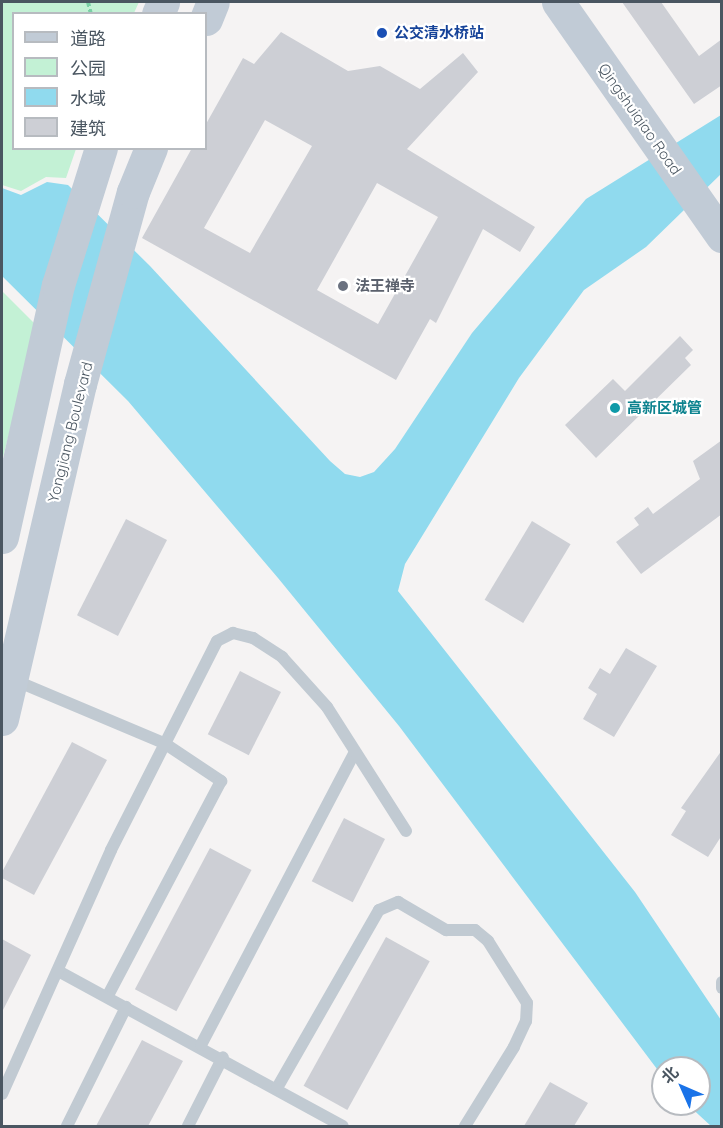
<!DOCTYPE html>
<html>
<head>
<meta charset="utf-8">
<style>
	body { margin:0 }
	#map { position:relative; width:723px; height:1128px; overflow:hidden; background:#f5f3f3; font-family:Quicksand,"Noto Sans SC",sans-serif }
	div>[style] { position:absolute }
	.green>* { inset:0; background:#c3f1d5 }
	.water>* { inset:0; background:#90daee }
	.building>* { inset:0; background:#cdcfd5; transform-origin:0 0 }
	.path>* { height:4px; margin-top:-2px; transform-origin:0; background:repeating-linear-gradient(90deg,#7ad0a6 0 4.5px,transparent 0 7.5px) }
	.lane>* { height:12px; margin:-6px; padding:0 6px; transform-origin:6px; border-radius:6px; background:#c1cad2 }
	.secondary>* { height:33px; margin:-16.5px; padding:0 16.5px; transform-origin:16.5px; border-radius:16.5px; background:#c1cbd6 }
	.dots>* { width:16px; height:16px; translate:-50% -50%; box-sizing:border-box; border:3px solid #fff; border-radius:50% }
	span { translate:-50% -50%; white-space:nowrap; text-align:center; line-height:1.15; -webkit-text-stroke:4.5px #fff; paint-order:stroke }
	.transit-label { font-size:15px; color:#164399; font-weight:700 }
	.left { translate:0 -50%; text-align:left }
	.street-label { font-size:15px; color:#4a5661 }
	.worship-label { font-size:15px; color:#5b616d; font-weight:700 }
	.culture-label { font-size:15px; color:#0d838f; font-weight:700 }
	.frame { position:absolute; inset:0; border:3px solid #4a5661; pointer-events:none }
	.legend { position:absolute; left:12px; top:12px; width:195px; height:138px; box-sizing:border-box; background:#fff; border:2px solid #b7bbc0; margin:0; padding:8px 10px; list-style:none; font-size:18px; color:#4a5661 }
	.legend li { display:flex; align-items:center; gap:12px; height:30px }
	.legend b { width:30px; border:2px solid #b7bbc0 }
	.north { position:absolute; left:651px; top:1056px; width:60px; height:60px; box-sizing:border-box; background:#fff; border:2px solid #b7bbc0; border-radius:50%; rotate:315deg; font-size:16px; font-weight:700; line-height:24px; text-align:center; color:#4a5661 }
	.north::after { content:''; display:block; margin:auto; width:21px; height:27px; background:#1a73e8; clip-path:polygon(50% 0,100% 100%,50% 72%,0 100%) }
</style>
</head>
<body>
<div id="map">
	<div class="green">
		<i style="clip-path:polygon(2px 2px,139px 2px,134px 13px,14px 14px,14px 148px,76px 149px,66px 178px,46px 177px,21px 191px,2px 185px)"></i>
		<i style="clip-path:polygon(2px 291px,37px 326px,2px 461px)"></i>
	</div>
	<div class="water">
		<i style="clip-path:polygon(721px 115px,721px 174px,646px 247px,584px 290px,519px 378px,405px 564px,398px 591px,635px 892px,721px 1020px,721px 1126px,711px 1126px,687px 1104px,699px 1104px,699px 1068px,663px 1068px,663px 1077px,399px 726px,278px 578px,128px 401px,2px 276px,2px 188px,21px 195px,47px 182px,68px 185px,150px 266px,330px 461px,345px 474px,360px 477px,374px 472px,395px 449px,472px 333px,586px 199px)"></i>
	</div>
	<div class="building">
		<i style="clip-path:polygon(622px 2px,661px 2px,699px 56px,722px 39px,722px 85px,694px 104px)"></i>
		<i style="clip-path:polygon(evenodd,281px 32px,348px 71px,380px 66px,420px 89px,463px 53px,478px 72px,407px 149px,535px 227px,520px 252px,483px 229px,436px 323px,430px 319px,396px 380px,142px 238px,192px 148px,206px 148px,206px 124px,243px 58px,254px 64px,281px 32px,265px 120px,312px 146px,250px 253px,204px 228px,265px 120px,281px 32px,377px 183px,438px 217px,378px 324px,317px 290px,377px 183px)"></i>
		<i style="clip-path:polygon(680px 336px,693px 350px,685px 358px,691px 365px,596px 458px,565px 425px,613px 379px,625px 391px)"></i>
		<i style="clip-path:polygon(722px 440px,722px 514px,641px 574px,616px 542px,639px 525px,634px 518px,648px 507px,653px 514px,700px 479px,693px 461px)"></i>
		<i style="left:126px;top:519px;width:46px;height:108px;rotate:27deg"></i>
		<i style="left:532px;top:521px;width:45px;height:92px;rotate:31deg"></i>
		<i style="clip-path:polygon(626px 648px,657px 666px,614px 737px,583px 719px,597px 694px,588px 688px,600px 668px,610px 674px)"></i>
		<i style="left:240px;top:671px;width:46px;height:71px;rotate:27deg"></i>
		<i style="clip-path:polygon(72px 742px,107px 760px,34px 895px,2px 878px,2px 872px)"></i>
		<i style="clip-path:polygon(722px 750px,722px 835px,708px 857px,671px 835px,686px 811px,681px 808px)"></i>
		<i style="left:344px;top:818px;width:46px;height:71px;rotate:27deg"></i>
		<i style="left:210px;top:848px;width:47px;height:160px;rotate:28deg"></i>
		<i style="left:386px;top:937px;width:50px;height:170px;rotate:29deg"></i>
		<i style="clip-path:polygon(2px 939px,31px 955px,2px 1012px)"></i>
		<i style="clip-path:polygon(142px 1040px,183px 1061px,148px 1126px,96px 1126px)"></i>
		<i style="clip-path:polygon(550px 1082px,588px 1103px,574px 1126px,524px 1126px)"></i>
	</div>
	<div class="path">
		<i style="left:88px;top:2px;width:12px;rotate:76deg"></i>
	</div>
	<div class="lane">
		<i style="left:14px;top:680px;width:163px;rotate:22.8deg"></i>
		<i style="left:164px;top:743px;width:69px;rotate:33.7deg"></i>
		<i style="left:221px;top:781px;width:244px;rotate:117.8deg"></i>
		<i style="left:60px;top:972px;width:322px;rotate:28.6deg"></i>
		<i style="left:722px;top:982px;width:6px;rotate:90deg"></i>
		<i style="left:201px;top:1045px;width:329px;rotate:-62.3deg"></i>
		<i style="left:277px;top:1088px;width:205px;rotate:-60.2deg"></i>
		<i style="left:379px;top:910px;width:21px;rotate:-23deg"></i>
		<i style="left:398px;top:902px;width:56px;rotate:30.3deg"></i>
		<i style="left:446px;top:930px;width:29px"></i>
		<i style="left:475px;top:930px;width:17px;rotate:40deg"></i>
		<i style="left:488px;top:941px;width:73px;rotate:57.8deg"></i>
		<i style="left:527px;top:1003px;width:18px;rotate:93deg"></i>
		<i style="left:526px;top:1021px;width:29px;rotate:115deg"></i>
		<i style="left:514px;top:1047px;width:93px;rotate:121.8deg"></i>
		<i style="left:2px;top:1094px;width:267px;rotate:-65.9deg"></i>
		<i style="left:111px;top:850px;width:234px;rotate:-63.1deg"></i>
		<i style="left:217px;top:641px;width:18px;rotate:-27deg"></i>
		<i style="left:233px;top:633px;width:21px;rotate:14deg"></i>
		<i style="left:253px;top:638px;width:35px;rotate:33deg"></i>
		<i style="left:282px;top:657px;width:67px;rotate:48deg"></i>
		<i style="left:327px;top:707px;width:147px;rotate:57.5deg"></i>
		<i style="left:67px;top:1126px;width:133px;rotate:-63.6deg"></i>
		<i style="left:188px;top:1126px;width:77px;rotate:-63.1deg"></i>
	</div>
	<div class="secondary">
		<i style="left:558px;top:2px;width:286px;rotate:55deg"></i>
		<i style="left:158px;top:14px;width:13px;rotate:-67deg"></i>
		<i style="left:206px;top:19px;width:18px;rotate:-68deg"></i>
		<i style="left:2px;top:537px;width:258px;rotate:-77.5deg"></i>
		<i style="left:58px;top:285px;width:144px;rotate:-72.6deg"></i>
		<i style="left:2px;top:719px;width:344px;rotate:-76.9deg"></i>
		<i style="left:80px;top:384px;width:199px;rotate:-74.6deg"></i>
		<i style="left:133px;top:192px;width:48px;rotate:-67.8deg"></i>
	</div>
	<div class="dots">
		<i style="left:382px;top:33px;background:#1a4fb4"></i>
		<i style="left:343px;top:286px;background:#6b7280"></i>
		<i style="left:615px;top:408px;background:#0f9aa8"></i>
	</div>
	<div class="transit-label">
		<span class="left" style="left:394px;top:33px">公交清水桥站</span>
	</div>
	<div class="street-label">
		<span style="left:640px;top:119px;rotate:55deg">Qingshuiqiao Road</span>
		<span style="left:70px;top:432px;rotate:-76deg">Yongjiang Boulevard</span>
	</div>
	<div class="worship-label">
		<span class="left" style="left:355px;top:286px">法王禅寺</span>
	</div>
	<div class="culture-label">
		<span class="left" style="left:627px;top:408px">高新区城管</span>
	</div>
	<div class="frame"></div>
	<ul class="legend">
	<li><b style="height:8px;background:#c1cbd6"></b>道路</li>
	<li><b style="height:16px;background:#c3f1d5"></b>公园</li>
	<li><b style="height:16px;background:#90daee"></b>水域</li>
	<li><b style="height:16px;background:#cdcfd5"></b>建筑</li>
	</ul>
	<div class="north">北</div>
</div>
</body>
</html>
